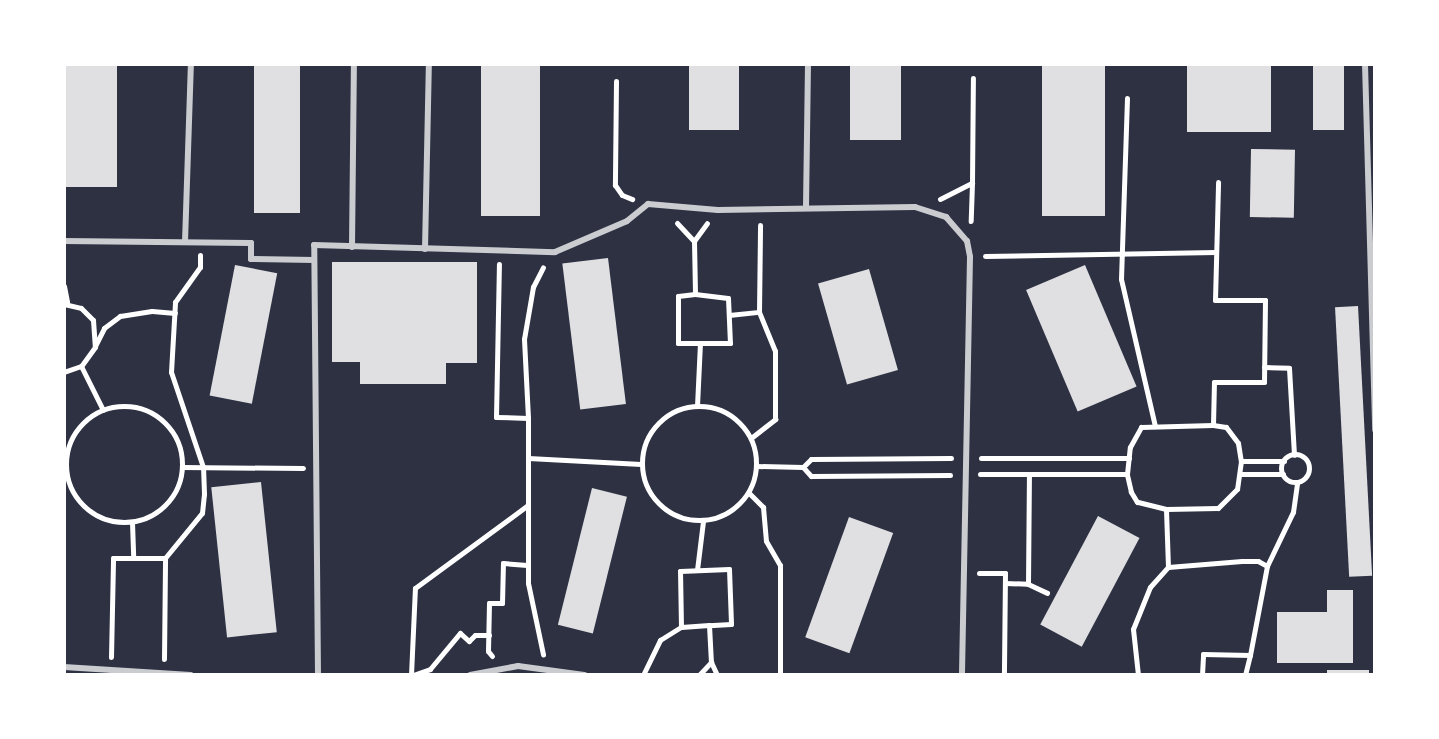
<!DOCTYPE html>
<html>
<head>
<meta charset="utf-8">
<style>
	body { margin:0 }
	#map { position:relative; width:1439px; height:739px; overflow:hidden; background:#2d3142; font-family:Jost,sans-serif }
	div>[style] { position:absolute }
	.building>* { inset:0; background:#e0e0e3; transform-origin:0 0 }
	.path>* { height:5px; margin:-2.5px; padding:0 2.5px; transform-origin:2.5px; border-radius:2.5px; background:#fff }
	.path>.ring { margin:-2.5px; padding:0; box-sizing:content-box; background:none; border:5px solid #fff; border-radius:50% }
	.service>* { height:6px; margin:-3px; padding:0 3px; transform-origin:3px; border-radius:3px; background:#caccd0 }
	span { translate:-50% -50%; white-space:nowrap; text-align:center; line-height:1.15; -webkit-text-stroke:8px #fff; paint-order:stroke }
	.frame { position:absolute; inset:0; border:66px solid #fff; pointer-events:none }
</style>
</head>
<body>
<div id="map">
	<div class="building">
		<i style="left:65px;top:64px;width:52px;height:123px"></i>
		<i style="left:254px;top:64px;width:46px;height:149px"></i>
		<i style="left:481px;top:64px;width:59px;height:152px"></i>
		<i style="left:689px;top:64px;width:50px;height:66px"></i>
		<i style="left:850px;top:64px;width:51px;height:76px"></i>
		<i style="left:1042px;top:64px;width:63px;height:152px"></i>
		<i style="left:1187px;top:64px;width:84px;height:68px"></i>
		<i style="left:1313px;top:64px;width:31px;height:66px"></i>
		<i style="left:1251px;top:149px;width:44px;height:68px;rotate:1deg"></i>
		<i style="left:608px;top:258px;width:147px;height:46px;rotate:83deg"></i>
		<i style="clip-path:polygon(332px 262px,477px 262px,477px 363px,446px 363px,446px 384px,360px 384px,360px 362px,332px 362px)"></i>
		<i style="left:235px;top:265px;width:43px;height:133px;rotate:11deg"></i>
		<i style="left:1085px;top:265px;width:132px;height:64px;rotate:67deg"></i>
		<i style="left:869px;top:269px;width:105px;height:53px;rotate:74deg"></i>
		<i style="left:1358px;top:306px;width:270px;height:23px;rotate:87deg"></i>
		<i style="left:261px;top:482px;width:151px;height:50px;rotate:84deg"></i>
		<i style="left:592px;top:488px;width:36px;height:141px;rotate:14deg"></i>
		<i style="left:1098px;top:516px;width:47px;height:123px;rotate:28deg"></i>
		<i style="left:849px;top:517px;width:47px;height:128px;rotate:20deg"></i>
		<i style="clip-path:polygon(1327px 590px,1353px 590px,1353px 663px,1277px 663px,1277px 612px,1327px 612px)"></i>
		<i style="left:1327px;top:670px;width:42px;height:5px"></i>
	</div>
	<div class="path">
		<i style="left:616px;top:81px;width:104px;rotate:90.6deg"></i>
		<i style="left:615px;top:185px;width:12px;rotate:55deg"></i>
		<i style="left:622px;top:195px;width:11px;rotate:22deg"></i>
		<i style="left:1127px;top:98px;width:181px;rotate:91.9deg"></i>
		<i style="left:1121px;top:279px;width:151px;rotate:77deg"></i>
		<i style="left:972px;top:183px;width:105px;rotate:-89.5deg"></i>
		<i style="left:940px;top:199px;width:36px;rotate:-27deg"></i>
		<i style="left:972px;top:183px;width:38px;rotate:92deg"></i>
		<i style="left:677px;top:223px;width:25px;rotate:47deg"></i>
		<i style="left:694px;top:241px;width:22px;rotate:-54deg"></i>
		<i style="left:694px;top:241px;width:53px;rotate:88.9deg"></i>
		<i style="left:695px;top:294px;width:33px;rotate:7deg"></i>
		<i style="left:728px;top:298px;width:45px;rotate:87.5deg"></i>
		<i style="left:730px;top:343px;width:52px;rotate:180deg"></i>
		<i style="left:678px;top:343px;width:47px;rotate:-90deg"></i>
		<i style="left:678px;top:296px;width:17px;rotate:-7deg"></i>
		<i style="left:985px;top:256px;width:231px;rotate:-1deg"></i>
		<i style="left:64px;top:286px;width:16px;rotate:79deg"></i>
		<i style="left:64px;top:304px;width:17px;rotate:13deg"></i>
		<i style="left:81px;top:308px;width:17px;rotate:45deg"></i>
		<i style="left:93px;top:320px;width:27px;rotate:86deg"></i>
		<i style="left:95px;top:347px;width:24px;rotate:126deg"></i>
		<i style="left:81px;top:366px;width:18px;rotate:161deg"></i>
		<i style="left:729px;top:315px;width:30px;rotate:-6deg"></i>
		<i style="left:95px;top:346px;width:20px;rotate:-63deg"></i>
		<i style="left:104px;top:328px;width:20px;rotate:-37deg"></i>
		<i style="left:120px;top:316px;width:32px;rotate:-9deg"></i>
		<i style="left:152px;top:311px;width:23px;rotate:5deg"></i>
		<i style="left:81px;top:366px;width:49px;rotate:63.4deg"></i>
		<i style="left:1264px;top:367px;width:25px;rotate:2deg"></i>
		<i style="left:1289px;top:368px;width:87px;rotate:86.7deg"></i>
		<i class="ring" style="left:642px;top:406px;width:109px;height:109px"></i>
		<i style="left:697px;top:406px;width:63px;rotate:-87.3deg"></i>
		<i class="ring" style="left:66px;top:406px;width:111px;height:111px"></i>
		<i style="left:528px;top:418px;width:79px;rotate:-92.9deg"></i>
		<i style="left:524px;top:339px;width:53px;rotate:-80.2deg"></i>
		<i style="left:533px;top:287px;width:22px;rotate:-63deg"></i>
		<i style="left:1213px;top:425px;width:43px;rotate:-88.7deg"></i>
		<i style="left:1214px;top:382px;width:50px"></i>
		<i style="left:1264px;top:382px;width:82px;rotate:-89.3deg"></i>
		<i style="left:1265px;top:300px;width:50px;rotate:180deg"></i>
		<i style="left:1215px;top:300px;width:118px;rotate:-88.5deg"></i>
		<i style="left:1213px;top:425px;width:13px;rotate:9deg"></i>
		<i style="left:1226px;top:427px;width:20px;rotate:53deg"></i>
		<i style="left:1238px;top:443px;width:18px;rotate:81deg"></i>
		<i style="left:1241px;top:461px;width:28px;rotate:98deg"></i>
		<i style="left:1237px;top:489px;width:27px;rotate:135deg"></i>
		<i style="left:1218px;top:508px;width:52px;rotate:178.9deg"></i>
		<i style="left:1166px;top:509px;width:30px;rotate:-166deg"></i>
		<i style="left:1137px;top:502px;width:12px;rotate:-121deg"></i>
		<i style="left:1131px;top:492px;width:18px;rotate:-103deg"></i>
		<i style="left:1127px;top:474px;width:27px;rotate:-84deg"></i>
		<i style="left:1130px;top:447px;width:23px;rotate:-61deg"></i>
		<i style="left:1141px;top:427px;width:72px;rotate:-1.6deg"></i>
		<i style="left:751px;top:438px;width:31px;rotate:-38deg"></i>
		<i style="left:775px;top:419px;width:68px;rotate:-90deg"></i>
		<i style="left:775px;top:351px;width:42px;rotate:-112.3deg"></i>
		<i style="left:759px;top:312px;width:87px;rotate:-89.3deg"></i>
		<i class="ring" style="left:1281px;top:454px;width:23px;height:23px"></i>
		<i style="left:528px;top:458px;width:113px;rotate:3deg"></i>
		<i style="left:981px;top:458px;width:148px"></i>
		<i style="left:1241px;top:461px;width:43px"></i>
		<i style="left:756px;top:466px;width:47px;rotate:1.2deg"></i>
		<i style="left:182px;top:467px;width:121px;rotate:0.5deg"></i>
		<i style="left:980px;top:474px;width:147px"></i>
		<i style="left:1240px;top:474px;width:43px"></i>
		<i style="left:950px;top:475px;width:139px;rotate:179.6deg"></i>
		<i style="left:811px;top:476px;width:12px;rotate:-132deg"></i>
		<i style="left:803px;top:467px;width:11px;rotate:-45deg"></i>
		<i style="left:811px;top:459px;width:140px;rotate:-0.4deg"></i>
		<i style="left:749px;top:493px;width:20px;rotate:45deg"></i>
		<i style="left:763px;top:507px;width:34px;rotate:85deg"></i>
		<i style="left:766px;top:541px;width:28px;rotate:60deg"></i>
		<i style="left:780px;top:565px;width:110px;rotate:90deg"></i>
		<i style="left:528px;top:506px;width:77px;rotate:90deg"></i>
		<i style="left:528px;top:583px;width:73px;rotate:78.1deg"></i>
		<i style="left:132px;top:522px;width:36px;rotate:88deg"></i>
		<i style="left:1267px;top:566px;width:60px;rotate:-64.3deg"></i>
		<i style="left:1293px;top:512px;width:30px;rotate:-82deg"></i>
		<i style="left:1168px;top:567px;width:74px;rotate:-4.6deg"></i>
		<i style="left:1242px;top:561px;width:16px"></i>
		<i style="left:1258px;top:561px;width:10px;rotate:29deg"></i>
		<i style="left:1267px;top:566px;width:91px;rotate:100.8deg"></i>
		<i style="left:697px;top:570px;width:49px;rotate:-83deg"></i>
		<i style="left:979px;top:573px;width:26px"></i>
		<i style="left:1005px;top:573px;width:102px;rotate:90.6deg"></i>
		<i style="left:1005px;top:583px;width:23px;rotate:2deg"></i>
		<i style="left:1028px;top:584px;width:21px;rotate:25deg"></i>
		<i style="left:1028px;top:584px;width:110px;rotate:-89.5deg"></i>
		<i style="left:709px;top:625px;width:28px;rotate:176deg"></i>
		<i style="left:681px;top:627px;width:56px;rotate:-91deg"></i>
		<i style="left:680px;top:571px;width:49px;rotate:-2.3deg"></i>
		<i style="left:729px;top:569px;width:55px;rotate:87.9deg"></i>
		<i style="left:731px;top:624px;width:22px;rotate:177deg"></i>
		<i style="left:709px;top:625px;width:37px;rotate:87deg"></i>
		<i style="left:492px;top:656px;width:6px;rotate:-129deg"></i>
		<i style="left:488px;top:651px;width:48px;rotate:-88.8deg"></i>
		<i style="left:489px;top:603px;width:13px"></i>
		<i style="left:502px;top:603px;width:40px;rotate:-88.6deg"></i>
		<i style="left:503px;top:563px;width:24px;rotate:5deg"></i>
		<i style="left:111px;top:657px;width:99px;rotate:-88.8deg"></i>
		<i style="left:113px;top:558px;width:52px"></i>
		<i style="left:164px;top:659px;width:101px;rotate:-89.4deg"></i>
		<i style="left:165px;top:558px;width:58px;rotate:-50.6deg"></i>
		<i style="left:202px;top:513px;width:19px;rotate:-84deg"></i>
		<i style="left:204px;top:494px;width:27px;rotate:-92deg"></i>
		<i style="left:203px;top:467px;width:100px;rotate:-108.6deg"></i>
		<i style="left:171px;top:372px;width:70px;rotate:-86.7deg"></i>
		<i style="left:175px;top:302px;width:43px;rotate:-54.5deg"></i>
		<i style="left:200px;top:267px;width:12px;rotate:-90deg"></i>
		<i style="left:411px;top:675px;width:87px;rotate:-87.4deg"></i>
		<i style="left:415px;top:588px;width:140px;rotate:-36.3deg"></i>
		<i style="left:528px;top:505px;width:87px;rotate:-90deg"></i>
		<i style="left:528px;top:418px;width:32px;rotate:-178deg"></i>
		<i style="left:496px;top:417px;width:153px;rotate:-88.9deg"></i>
		<i style="left:413px;top:675px;width:18px;rotate:-19deg"></i>
		<i style="left:430px;top:669px;width:47px;rotate:-50.2deg"></i>
		<i style="left:460px;top:633px;width:12px;rotate:42deg"></i>
		<i style="left:469px;top:641px;width:8px;rotate:-45deg"></i>
		<i style="left:475px;top:635px;width:14px"></i>
		<i style="left:643px;top:675px;width:39px;rotate:-64deg"></i>
		<i style="left:660px;top:640px;width:25px;rotate:-32deg"></i>
		<i style="left:699px;top:675px;width:18px;rotate:-47deg"></i>
		<i style="left:711px;top:662px;width:14px;rotate:65deg"></i>
		<i style="left:1138px;top:675px;width:46px;rotate:-96.2deg"></i>
		<i style="left:1133px;top:629px;width:45px;rotate:-68deg"></i>
		<i style="left:1150px;top:587px;width:27px;rotate:-48deg"></i>
		<i style="left:1168px;top:567px;width:58px;rotate:-92deg"></i>
		<i style="left:1202px;top:675px;width:21px;rotate:-87deg"></i>
		<i style="left:1203px;top:654px;width:47px;rotate:1.2deg"></i>
		<i style="left:1250px;top:655px;width:21px;rotate:104deg"></i>
	</div>
	<div class="service">
		<i style="left:1365px;top:64px;width:366px;rotate:88.4deg"></i>
		<i style="left:806px;top:207px;width:143px;rotate:-89.2deg"></i>
		<i style="left:64px;top:241px;width:187px;rotate:0.6deg"></i>
		<i style="left:251px;top:243px;width:16px;rotate:90deg"></i>
		<i style="left:251px;top:259px;width:63px;rotate:0.9deg"></i>
		<i style="left:185px;top:242px;width:178px;rotate:-88.1deg"></i>
		<i style="left:352px;top:247px;width:183px;rotate:-89.4deg"></i>
		<i style="left:425px;top:249px;width:185px;rotate:-88.8deg"></i>
		<i style="left:64px;top:667px;width:127px;rotate:3.6deg"></i>
		<i style="left:318px;top:675px;width:430px;rotate:-90.5deg"></i>
		<i style="left:314px;top:245px;width:241px;rotate:1.7deg"></i>
		<i style="left:555px;top:252px;width:78px;rotate:-23.3deg"></i>
		<i style="left:627px;top:221px;width:27px;rotate:-39deg"></i>
		<i style="left:648px;top:204px;width:70px;rotate:4.9deg"></i>
		<i style="left:718px;top:210px;width:197px;rotate:-0.9deg"></i>
		<i style="left:915px;top:207px;width:33px;rotate:18deg"></i>
		<i style="left:946px;top:217px;width:32px;rotate:49deg"></i>
		<i style="left:967px;top:241px;width:16px;rotate:79deg"></i>
		<i style="left:970px;top:257px;width:418px;rotate:91.1deg"></i>
		<i style="left:470px;top:675px;width:49px;rotate:-10.6deg"></i>
		<i style="left:518px;top:666px;width:67px;rotate:7.8deg"></i>
	</div>
	<div class="frame"></div>
</div>
</body>
</html>
